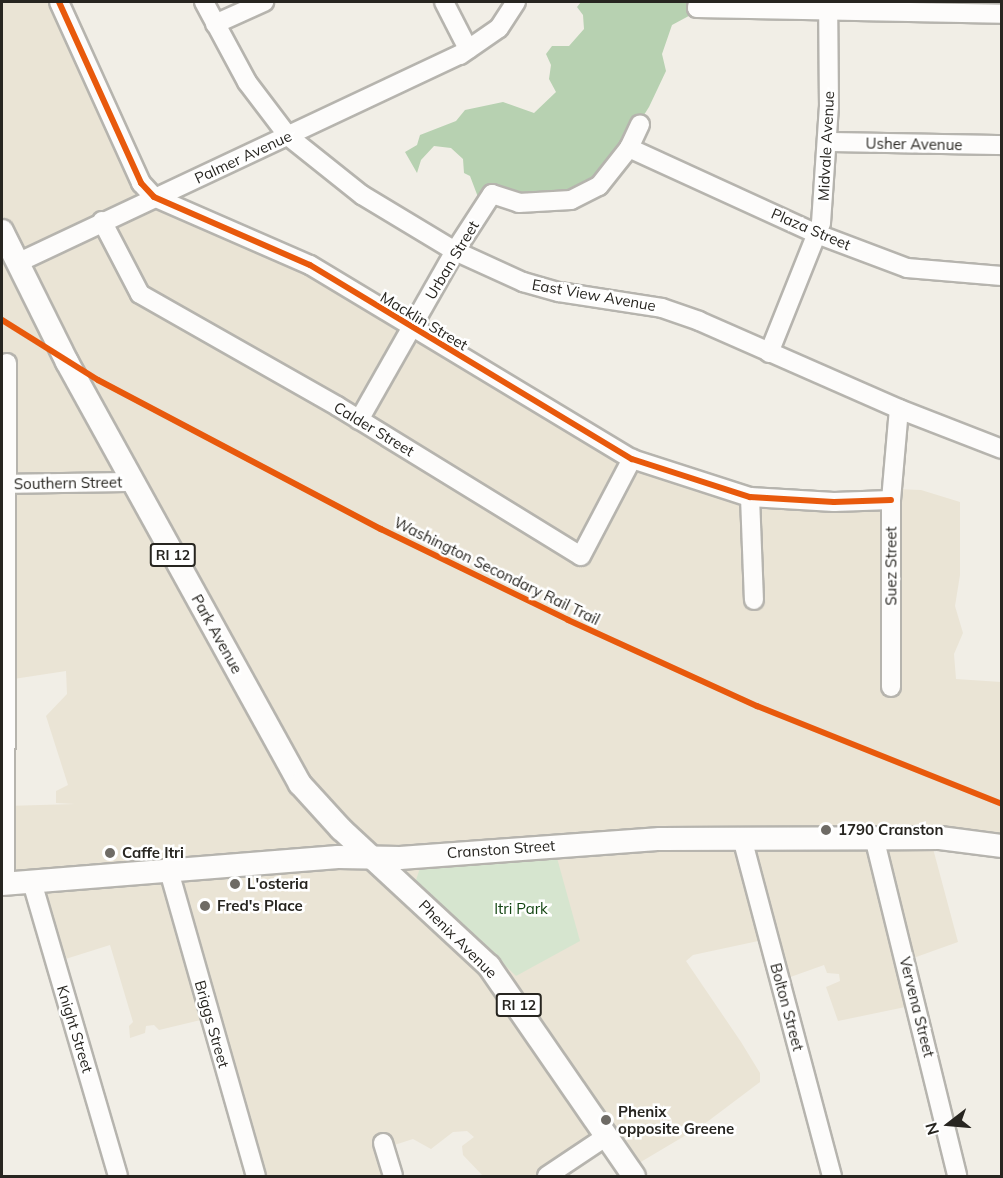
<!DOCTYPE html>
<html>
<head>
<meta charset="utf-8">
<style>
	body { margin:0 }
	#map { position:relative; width:1003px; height:1178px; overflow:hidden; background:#f1eee6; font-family:Mulish,sans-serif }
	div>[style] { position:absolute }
	.built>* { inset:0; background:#eae4d5 }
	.green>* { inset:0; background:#d6e5cf }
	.forest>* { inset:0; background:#b7d1b1 }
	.roads { filter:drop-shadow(2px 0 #b6b4ae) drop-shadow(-2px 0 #b6b4ae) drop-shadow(0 2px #b6b4ae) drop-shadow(0 -2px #b6b4ae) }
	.minor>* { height:18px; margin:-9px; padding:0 9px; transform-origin:9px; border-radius:9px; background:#fdfcfb }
	.major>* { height:22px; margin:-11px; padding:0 11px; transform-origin:11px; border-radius:11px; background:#fdfcfb }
	.cycleway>* { height:6px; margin:-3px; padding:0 3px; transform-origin:3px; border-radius:3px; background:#e8590c }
	.dots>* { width:16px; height:16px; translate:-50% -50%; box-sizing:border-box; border:3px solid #fff; border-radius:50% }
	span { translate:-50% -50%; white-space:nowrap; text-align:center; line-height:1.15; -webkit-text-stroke:5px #fff; paint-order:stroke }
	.shield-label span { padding:2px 4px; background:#fff; border:2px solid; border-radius:4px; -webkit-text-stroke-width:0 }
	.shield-label { font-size:14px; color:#272520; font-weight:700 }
	.street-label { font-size:15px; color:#272520 }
	.poi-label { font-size:15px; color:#272520; font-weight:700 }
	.left { translate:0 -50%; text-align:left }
	.park-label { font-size:15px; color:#134512 }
	.frame { position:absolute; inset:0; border:3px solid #272520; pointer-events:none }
	.north { position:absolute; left:919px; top:1094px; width:60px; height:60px; -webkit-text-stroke:4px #fff; paint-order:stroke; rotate:254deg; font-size:16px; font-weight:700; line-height:24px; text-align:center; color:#272520 }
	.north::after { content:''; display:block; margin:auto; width:21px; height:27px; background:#272520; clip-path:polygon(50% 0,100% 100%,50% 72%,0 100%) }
</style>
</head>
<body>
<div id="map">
	<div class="built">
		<i style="clip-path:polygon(2px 2px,58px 2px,141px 185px,304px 262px,407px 325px,695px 484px,889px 499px,894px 489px,921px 490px,960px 502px,960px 575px,955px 606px,963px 633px,954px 654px,956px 679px,1001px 682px,1002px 846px,931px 841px,958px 942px,905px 961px,915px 1005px,838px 1021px,826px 987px,840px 981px,839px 974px,827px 973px,824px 965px,782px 980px,767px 939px,693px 955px,686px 961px,741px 1042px,760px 1073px,760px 1082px,703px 1125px,634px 1166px,611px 1136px,545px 1176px,483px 1176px,463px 1155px,462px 1146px,474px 1137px,467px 1131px,453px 1132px,431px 1149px,413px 1139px,385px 1148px,392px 1176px,256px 1176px,209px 1018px,159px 1030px,154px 1025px,146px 1026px,145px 1033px,130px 1038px,129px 1026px,133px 1022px,110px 945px,56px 962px,32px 885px,7px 883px,6px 806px,75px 804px,56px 803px,56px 791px,68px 785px,46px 716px,67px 694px,66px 671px,7px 680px,2px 365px)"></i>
	</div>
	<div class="green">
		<i style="clip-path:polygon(557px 858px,580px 941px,516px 976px,416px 880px,420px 868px)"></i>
	</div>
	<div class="forest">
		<i style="clip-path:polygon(581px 2px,697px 2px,698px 11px,672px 25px,662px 54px,666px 71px,649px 107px,599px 186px,516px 203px,481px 205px,470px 176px,464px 173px,463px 159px,451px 148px,434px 146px,421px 160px,417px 173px,405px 152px,417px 145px,420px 135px,456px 121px,465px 110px,503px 102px,534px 113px,556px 92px,549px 79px,551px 65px,546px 54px,552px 46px,569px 46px,584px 29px,583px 15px,577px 7px)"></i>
	</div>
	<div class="roads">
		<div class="minor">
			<i style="left:59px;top:2px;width:199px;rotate:65.6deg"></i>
			<i style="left:141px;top:183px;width:19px;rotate:47deg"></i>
			<i style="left:154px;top:197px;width:170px;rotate:23.6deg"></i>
			<i style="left:310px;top:265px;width:376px;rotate:31.1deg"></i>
			<i style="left:632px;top:459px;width:124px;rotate:17.9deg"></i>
			<i style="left:750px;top:497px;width:84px;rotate:3.4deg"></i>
			<i style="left:834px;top:502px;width:57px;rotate:-2deg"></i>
			<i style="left:204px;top:2px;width:91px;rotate:61.7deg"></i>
			<i style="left:247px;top:82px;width:68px;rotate:52.8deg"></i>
			<i style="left:288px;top:136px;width:95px;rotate:38.6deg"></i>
			<i style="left:362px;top:195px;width:109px;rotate:31.1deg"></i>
			<i style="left:455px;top:251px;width:75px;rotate:24.5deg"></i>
			<i style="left:523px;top:282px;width:37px;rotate:16deg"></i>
			<i style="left:559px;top:292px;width:104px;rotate:8.8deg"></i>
			<i style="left:662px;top:308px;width:39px;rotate:19deg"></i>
			<i style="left:699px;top:321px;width:219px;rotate:23.7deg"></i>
			<i style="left:899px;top:409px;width:110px;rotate:21.2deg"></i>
			<i style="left:444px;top:2px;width:53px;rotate:62.9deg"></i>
			<i style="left:698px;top:2px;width:6px;rotate:99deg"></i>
			<i style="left:697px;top:8px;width:305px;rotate:1.1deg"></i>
			<i style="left:215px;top:24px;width:54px;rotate:-24.2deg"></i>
			<i style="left:827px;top:142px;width:175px;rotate:1deg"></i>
			<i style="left:629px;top:148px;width:207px;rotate:24.6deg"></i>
			<i style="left:817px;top:234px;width:96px;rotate:20.7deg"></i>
			<i style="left:907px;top:268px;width:95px;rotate:4.8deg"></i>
			<i style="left:102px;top:221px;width:82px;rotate:62.5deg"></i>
			<i style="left:140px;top:294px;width:227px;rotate:29.6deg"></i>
			<i style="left:337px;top:406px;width:286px;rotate:31.6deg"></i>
			<i style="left:581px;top:556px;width:110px;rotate:-62.3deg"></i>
			<i style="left:17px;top:263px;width:489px;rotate:-25.2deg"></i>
			<i style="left:460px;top:55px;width:47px;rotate:-34.7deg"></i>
			<i style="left:499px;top:28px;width:31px;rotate:-57deg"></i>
			<i style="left:769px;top:353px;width:140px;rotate:-68.2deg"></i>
			<i style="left:821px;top:223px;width:116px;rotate:-86.1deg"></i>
			<i style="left:829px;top:107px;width:105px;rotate:-90.5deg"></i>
			<i style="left:359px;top:420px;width:194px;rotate:-60.4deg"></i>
			<i style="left:455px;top:251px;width:68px;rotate:-57deg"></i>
			<i style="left:492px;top:194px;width:28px;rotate:18deg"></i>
			<i style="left:519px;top:203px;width:52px;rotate:-3.3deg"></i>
			<i style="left:571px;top:200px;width:31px;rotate:-27deg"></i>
			<i style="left:599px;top:186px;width:48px;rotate:-51.7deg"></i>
			<i style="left:629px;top:148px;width:26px;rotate:-65deg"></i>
			<i style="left:2px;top:484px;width:132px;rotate:-0.9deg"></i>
			<i style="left:750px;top:497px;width:103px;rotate:87.8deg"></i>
			<i style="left:891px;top:687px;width:187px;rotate:-90deg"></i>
			<i style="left:891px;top:500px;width:91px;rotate:-85deg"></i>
			<i style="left:874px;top:837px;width:349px;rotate:76.2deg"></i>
			<i style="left:742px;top:838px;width:350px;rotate:75.1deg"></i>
			<i style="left:169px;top:871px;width:317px;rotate:74.1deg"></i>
			<i style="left:32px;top:882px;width:306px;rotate:73.7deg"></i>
			<i style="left:5px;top:884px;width:521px;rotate:-89.78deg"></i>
			<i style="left:383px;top:1143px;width:34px;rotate:73deg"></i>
			<i style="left:547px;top:1176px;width:72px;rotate:-33.7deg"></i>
		</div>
		<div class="major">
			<i style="left:2px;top:231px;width:146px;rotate:63.6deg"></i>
			<i style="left:67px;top:362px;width:482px;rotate:61.1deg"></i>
			<i style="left:300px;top:784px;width:61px;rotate:47.7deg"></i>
			<i style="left:341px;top:829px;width:202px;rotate:42.8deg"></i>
			<i style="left:489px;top:966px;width:255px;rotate:55.4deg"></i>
			<i style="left:2px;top:884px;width:337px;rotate:-4.6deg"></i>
			<i style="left:338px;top:857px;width:62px;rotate:0.9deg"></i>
			<i style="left:400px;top:858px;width:261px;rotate:-4.2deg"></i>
			<i style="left:660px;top:839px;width:280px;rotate:-0.2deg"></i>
			<i style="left:940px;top:838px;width:63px;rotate:7.4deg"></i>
		</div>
	</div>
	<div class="cycleway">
		<i style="left:59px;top:2px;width:199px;rotate:65.6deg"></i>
		<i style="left:141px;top:183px;width:19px;rotate:47deg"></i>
		<i style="left:154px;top:197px;width:170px;rotate:23.6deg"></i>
		<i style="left:310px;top:265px;width:376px;rotate:31.1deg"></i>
		<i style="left:632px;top:459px;width:124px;rotate:17.9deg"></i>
		<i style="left:750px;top:497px;width:84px;rotate:3.4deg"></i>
		<i style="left:834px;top:502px;width:57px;rotate:-2deg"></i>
		<i style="left:2px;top:320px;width:113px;rotate:32deg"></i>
		<i style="left:98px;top:380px;width:320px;rotate:27.8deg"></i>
		<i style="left:381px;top:529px;width:208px;rotate:25.9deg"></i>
		<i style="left:568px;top:620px;width:208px;rotate:24.5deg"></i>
		<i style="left:757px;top:706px;width:264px;rotate:21.8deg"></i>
	</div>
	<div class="dots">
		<i style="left:826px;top:830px;background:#6e6b65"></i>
		<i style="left:110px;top:853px;background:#6e6b65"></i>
		<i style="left:235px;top:884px;background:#6e6b65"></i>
		<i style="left:205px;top:906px;background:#6e6b65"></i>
		<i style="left:606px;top:1120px;background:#6e6b65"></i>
	</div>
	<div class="shield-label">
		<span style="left:173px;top:555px">RI 12</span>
		<span style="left:519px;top:1005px">RI 12</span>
	</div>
	<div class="street-label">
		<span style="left:914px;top:144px;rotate:1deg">Usher Avenue</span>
		<span style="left:826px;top:146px;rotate:-87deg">Midvale Avenue</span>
		<span style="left:243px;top:157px;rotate:-25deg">Palmer Avenue</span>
		<span style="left:811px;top:229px;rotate:23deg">Plaza Street</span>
		<span style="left:452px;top:260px;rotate:-59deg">Urban Street</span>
		<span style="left:594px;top:295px;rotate:10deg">East View Avenue</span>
		<span style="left:424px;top:321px;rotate:31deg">Macklin Street</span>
		<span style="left:374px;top:429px;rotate:31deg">Calder Street</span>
		<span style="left:68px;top:483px;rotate:-1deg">Southern Street</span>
		<span style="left:891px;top:566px;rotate:-90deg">Suez Street</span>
		<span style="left:497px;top:571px;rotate:26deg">Washington Secondary Rail Trail</span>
		<span style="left:217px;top:634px;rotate:61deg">Park Avenue</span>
		<span style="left:501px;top:849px;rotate:-4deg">Cranston Street</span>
		<span style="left:458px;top:939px;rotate:45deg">Phenix Avenue</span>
		<span style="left:787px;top:1007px;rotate:75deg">Bolton Street</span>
		<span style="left:917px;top:1007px;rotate:76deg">Vervena Street</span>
		<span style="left:212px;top:1024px;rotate:74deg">Briggs Street</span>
		<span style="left:75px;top:1029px;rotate:73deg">Knight Street</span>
	</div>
	<div class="poi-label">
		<span class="left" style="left:838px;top:830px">1790 Cranston</span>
		<span class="left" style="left:122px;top:853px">Caffe Itri</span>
		<span class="left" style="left:247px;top:884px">L'osteria</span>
		<span class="left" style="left:217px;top:906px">Fred's Place</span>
		<span class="left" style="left:618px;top:1120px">Phenix<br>opposite Greene</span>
	</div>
	<div class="park-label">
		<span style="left:521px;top:909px">Itri Park</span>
	</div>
	<div class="frame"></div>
	<div class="north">N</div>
</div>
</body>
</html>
